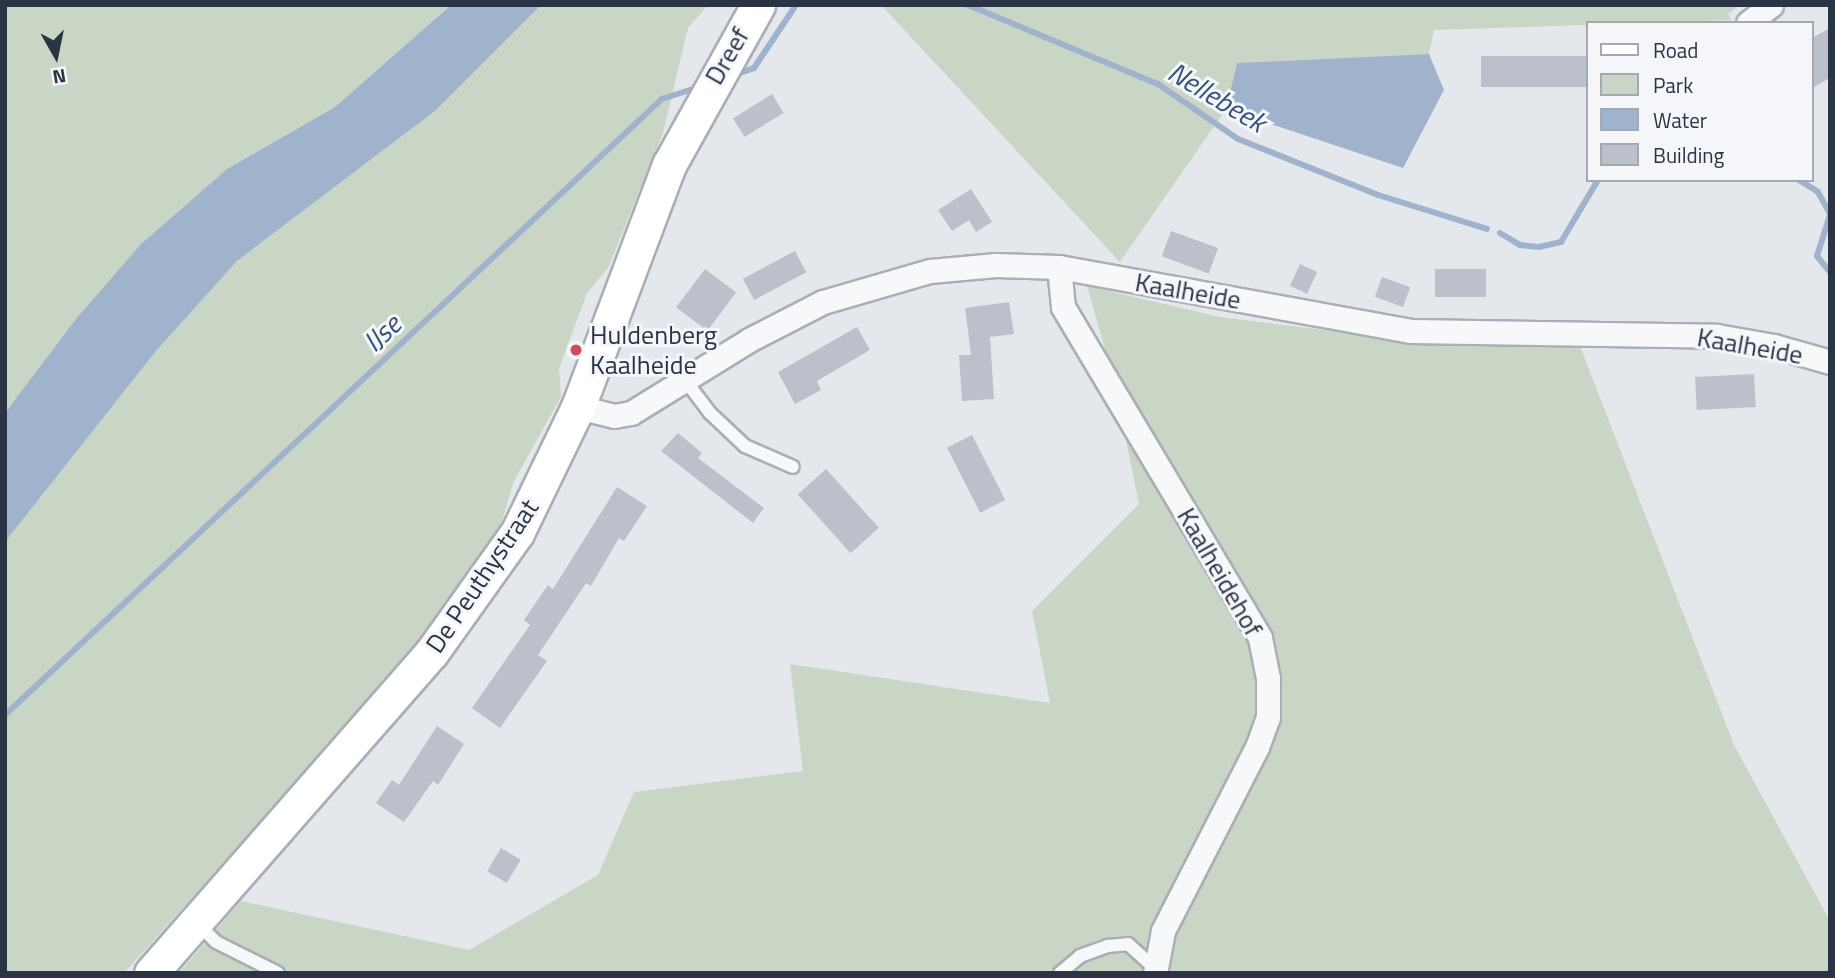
<!DOCTYPE html>
<html>
<head>
<meta charset="utf-8">
<style>
	body { margin:0 }
	#map { position:relative; width:1835px; height:978px; overflow:hidden; background:#e4e7ec; font-family:"Titillium Web",sans-serif }
	div>[style] { position:absolute }
	.green>* { inset:0; background:#c9d6c5 }
	.water>* { inset:0; background:#9fb4cc }
	.stream>* { height:6px; margin:-3px; padding:0 3px; transform-origin:3px; border-radius:3px; background:#9fb4cc }
	.building>* { inset:0; background:#bbc0ca; transform-origin:0 0 }
	.roads { filter:drop-shadow(2px 0 #a9aeb7) drop-shadow(-2px 0 #a9aeb7) drop-shadow(0 2px #a9aeb7) drop-shadow(0 -2px #a9aeb7) }
	.service>* { height:12px; margin:-6px; padding:0 6px; transform-origin:6px; border-radius:6px; background:#f7f8fa }
	.minor>* { height:23px; margin:-11.5px; padding:0 11.5px; transform-origin:11.5px; border-radius:11.5px; background:#f7f8fa }
	.secondary>* { height:33px; margin:-16.5px; padding:0 16.5px; transform-origin:16.5px; border-radius:16.5px; background:#fff }
	.dots>* { width:19px; height:19px; translate:-50% -50%; box-sizing:border-box; border:4px solid #f4f6f9; border-radius:50% }
	span { translate:-50% -50%; white-space:nowrap; text-align:center; line-height:1.15; -webkit-text-stroke:6px #f4f6f9; paint-order:stroke }
	.street-label { font-size:26px; color:#2b3445 }
	.poi-label { font-size:26px; color:#2b3445 }
	.left { translate:0 -50%; text-align:left }
	.water-label { font-size:28px; color:#34527a; font-style:italic }
	.frame { position:absolute; inset:0; border:7px solid #2b3445; pointer-events:none }
	.legend { position:absolute; left:1586px; top:21px; width:228px; height:161px; box-sizing:border-box; background:#f4f6f9; border:2px solid #a4a8b1; margin:0; padding:9px 12px; list-style:none; font-size:21px; color:#2b3445 }
	.legend li { display:flex; align-items:center; gap:14px; height:35px }
	.legend b { width:35px; border:2px solid #a4a8b1 }
	.north { position:absolute; left:21px; top:21px; width:70px; height:70px; -webkit-text-stroke:5px #f4f6f9; paint-order:stroke; rotate:171deg; font-size:19px; font-weight:700; line-height:28px; text-align:center; color:#2b3445 }
	.north::after { content:''; display:block; margin:auto; width:24px; height:32px; background:#2b3445; clip-path:polygon(50% 0,100% 100%,50% 72%,0 100%) }
</style>
</head>
<body>
<div id="map">
	<div class="green">
		<i style="clip-path:polygon(5px 5px,451px 5px,335px 107px,227px 169px,141px 244px,5px 413px)"></i>
		<i style="clip-path:polygon(541px 5px,708px 5px,688px 28px,663px 133px,608px 268px,587px 293px,559px 369px,561px 397px,514px 481px,497px 537px,403px 664px,124px 973px,5px 973px,5px 542px,160px 346px,237px 261px,435px 111px)"></i>
		<i style="clip-path:polygon(881px 5px,1740px 5px,1728px 14px,1732px 20px,1434px 30px,1429px 54px,1237px 63px,1226px 109px,1120px 262px)"></i>
		<i style="clip-path:polygon(1087px 286px,1220px 317px,1453px 346px,1580px 346px,1734px 745px,1830px 921px,1830px 973px,179px 973px,241px 901px,469px 950px,598px 875px,634px 792px,803px 771px,790px 664px,1050px 703px,1032px 611px,1139px 504px,1114px 381px)"></i>
	</div>
	<div class="water">
		<i style="clip-path:polygon(451px 5px,541px 5px,435px 111px,237px 261px,156px 351px,5px 542px,5px 413px,76px 319px,141px 244px,227px 169px,335px 107px)"></i>
		<i style="clip-path:polygon(1429px 54px,1444px 90px,1403px 168px,1226px 109px,1237px 63px)"></i>
	</div>
	<div class="stream">
		<i style="left:968px;top:5px;width:206px;rotate:22.6deg"></i>
		<i style="left:1158px;top:84px;width:97px;rotate:34.5deg"></i>
		<i style="left:1238px;top:139px;width:151px;rotate:21.8deg"></i>
		<i style="left:1378px;top:195px;width:114px;rotate:17.3deg"></i>
		<i style="left:731px;top:76px;width:24px;rotate:-19deg"></i>
		<i style="left:754px;top:68px;width:76px;rotate:-56.3deg"></i>
		<i style="left:1799px;top:180px;width:22px;rotate:32deg"></i>
		<i style="left:1818px;top:192px;width:25px;rotate:61deg"></i>
		<i style="left:1830px;top:215px;width:43px;rotate:107.6deg"></i>
		<i style="left:1817px;top:256px;width:21px;rotate:51deg"></i>
		<i style="left:1500px;top:233px;width:23px;rotate:31deg"></i>
		<i style="left:1520px;top:245px;width:19px;rotate:6deg"></i>
		<i style="left:1539px;top:247px;width:23px;rotate:-13deg"></i>
		<i style="left:1561px;top:242px;width:72px;rotate:-59.2deg"></i>
		<i style="left:5px;top:715px;width:901px;rotate:-43.16deg"></i>
		<i style="left:662px;top:99px;width:38px;rotate:-18deg"></i>
	</div>
	<div class="building">
		<i style="clip-path:polygon(1830px 28px,1830px 78px,1812px 88px,1812px 38px)"></i>
		<i style="left:1588px;top:56px;width:31px;height:107px;rotate:90deg"></i>
		<i style="left:772px;top:94px;width:22px;height:46px;rotate:58deg"></i>
		<i style="clip-path:polygon(971px 189px,992px 222px,976px 232px,969px 220px,952px 231px,938px 210px)"></i>
		<i style="left:1171px;top:231px;width:50px;height:27px;rotate:20deg"></i>
		<i style="left:795px;top:251px;width:24px;height:59px;rotate:62deg"></i>
		<i style="left:1300px;top:264px;width:19px;height:24px;rotate:25deg"></i>
		<i style="left:705px;top:269px;width:39px;height:48px;rotate:37deg"></i>
		<i style="left:1486px;top:269px;width:28px;height:51px;rotate:90deg"></i>
		<i style="left:1382px;top:277px;width:30px;height:21px;rotate:20deg"></i>
		<i style="clip-path:polygon(1009px 302px,1014px 334px,990px 337px,994px 399px,962px 401px,959px 355px,971px 355px,965px 308px)"></i>
		<i style="clip-path:polygon(857px 327px,870px 350px,817px 381px,821px 390px,795px 404px,778px 372px)"></i>
		<i style="left:1754px;top:374px;width:33px;height:59px;rotate:87deg"></i>
		<i style="clip-path:polygon(678px 433px,702px 453px,698px 458px,764px 508px,753px 523px,661px 451px)"></i>
		<i style="left:972px;top:435px;width:73px;height:28px;rotate:63deg"></i>
		<i style="left:826px;top:469px;width:79px;height:38px;rotate:48deg"></i>
		<i style="clip-path:polygon(617px 487px,647px 506px,624px 541px,619px 538px,591px 586px,586px 583px,538px 655px,547px 661px,500px 728px,472px 708px,530px 625px,524px 620px,548px 585px,553px 589px)"></i>
		<i style="clip-path:polygon(437px 726px,464px 744px,438px 785px,433px 781px,404px 822px,376px 803px,392px 780px,399px 785px)"></i>
		<i style="left:501px;top:848px;width:23px;height:27px;rotate:31deg"></i>
	</div>
	<div class="roads">
		<div class="service">
			<i style="left:685px;top:380px;width:41px;rotate:52.9deg"></i>
			<i style="left:710px;top:413px;width:48px;rotate:43.3deg"></i>
			<i style="left:745px;top:446px;width:52px;rotate:23.6deg"></i>
			<i style="left:196px;top:922px;width:28px;rotate:45deg"></i>
			<i style="left:216px;top:942px;width:69px;rotate:26.6deg"></i>
			<i style="left:1060px;top:973px;width:26px;rotate:-40deg"></i>
			<i style="left:1080px;top:956px;width:29px;rotate:-20deg"></i>
			<i style="left:1107px;top:946px;width:21px;rotate:-5deg"></i>
			<i style="left:1128px;top:944px;width:38px;rotate:42deg"></i>
		</div>
		<div class="minor">
			<i style="left:1748px;top:23px;width:29px;rotate:-38deg"></i>
			<i style="left:1059px;top:267px;width:40px;rotate:84.3deg"></i>
			<i style="left:1063px;top:307px;width:385px;rotate:59.2deg"></i>
			<i style="left:1260px;top:638px;width:41px;rotate:78.7deg"></i>
			<i style="left:1268px;top:678px;width:39px;rotate:90deg"></i>
			<i style="left:1268px;top:717px;width:32px;rotate:110deg"></i>
			<i style="left:1257px;top:747px;width:207px;rotate:117.1deg"></i>
			<i style="left:1163px;top:931px;width:43px;rotate:100.8deg"></i>
			<i style="left:578px;top:407px;width:37px;rotate:14deg"></i>
			<i style="left:614px;top:416px;width:17px;rotate:-10deg"></i>
			<i style="left:631px;top:413px;width:139px;rotate:-31.7deg"></i>
			<i style="left:749px;top:340px;width:83px;rotate:-27.2deg"></i>
			<i style="left:823px;top:302px;width:111px;rotate:-16.2deg"></i>
			<i style="left:930px;top:271px;width:66px;rotate:-5.2deg"></i>
			<i style="left:996px;top:265px;width:63px;rotate:1.8deg"></i>
			<i style="left:1059px;top:267px;width:357px;rotate:10.3deg"></i>
			<i style="left:1410px;top:331px;width:307px;rotate:0.9deg"></i>
			<i style="left:1717px;top:336px;width:58px;rotate:10deg"></i>
			<i style="left:1774px;top:346px;width:58px;rotate:15.9deg"></i>
		</div>
		<div class="secondary">
			<i style="left:151px;top:973px;width:427px;rotate:-48.8deg"></i>
			<i style="left:432px;top:652px;width:146px;rotate:-54.5deg"></i>
			<i style="left:517px;top:533px;width:140px;rotate:-64.2deg"></i>
			<i style="left:578px;top:407px;width:259px;rotate:-69.4deg"></i>
			<i style="left:669px;top:165px;width:183px;rotate:-60.9deg"></i>
		</div>
	</div>
	<div class="dots">
		<i style="left:576px;top:350px;background:#d1495b"></i>
	</div>
	<div class="street-label">
		<span style="left:727px;top:56px;rotate:-60deg">Dreef</span>
		<span style="left:1188px;top:291px;rotate:10deg">Kaalheide</span>
		<span style="left:1750px;top:346px;rotate:10deg">Kaalheide</span>
		<span style="left:1220px;top:572px;rotate:60deg">Kaalheidehof</span>
		<span style="left:482px;top:576px;rotate:-56deg">De Peuthystraat</span>
	</div>
	<div class="poi-label">
		<span class="left" style="left:590px;top:350px">Huldenberg<br>Kaalheide</span>
	</div>
	<div class="water-label">
		<span style="left:1217px;top:97px;rotate:31deg">Nellebeek</span>
		<span style="left:382px;top:333px;rotate:-43deg">IJse</span>
	</div>
	<div class="frame"></div>
	<ul class="legend">
	<li><b style="height:9px;background:#fff"></b>Road</li>
	<li><b style="height:19px;background:#c9d6c5"></b>Park</li>
	<li><b style="height:19px;background:#9fb4cc"></b>Water</li>
	<li><b style="height:19px;background:#bbc0ca"></b>Building</li>
	</ul>
	<div class="north">N</div>
</div>
</body>
</html>
